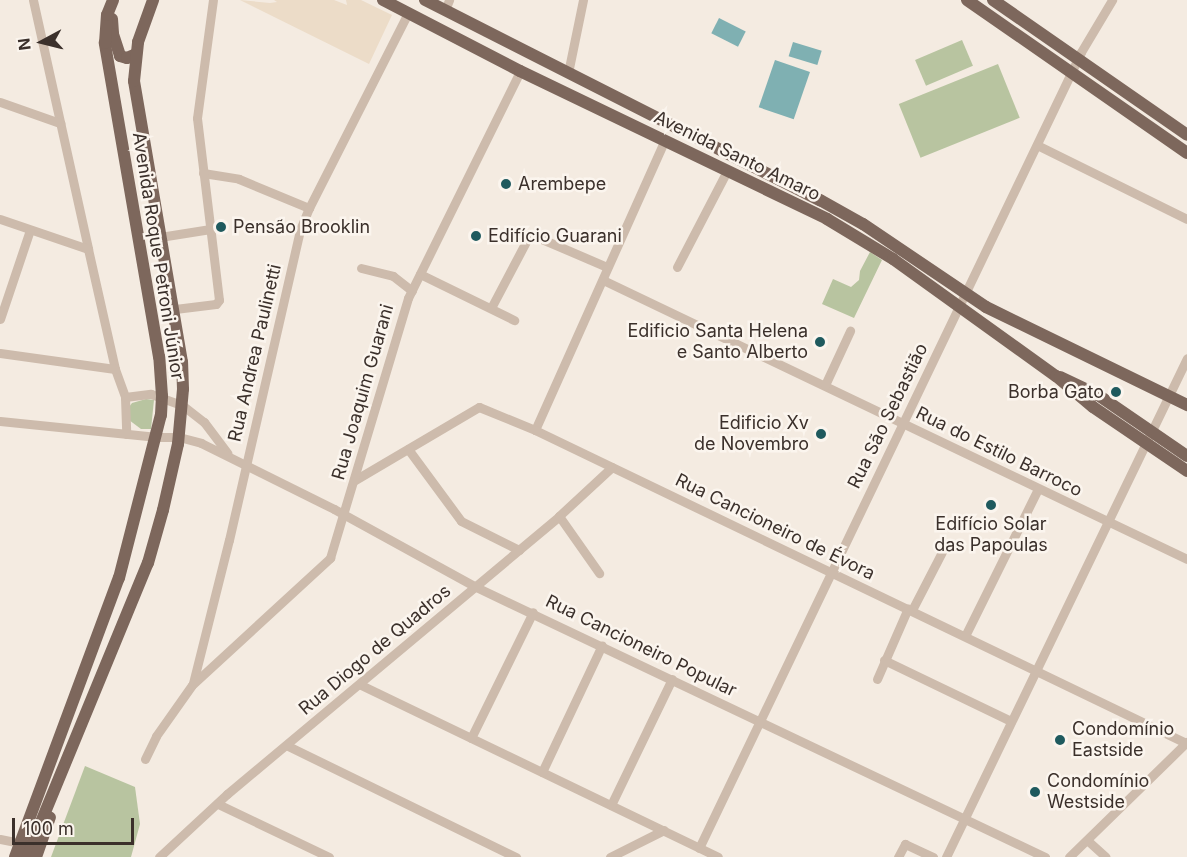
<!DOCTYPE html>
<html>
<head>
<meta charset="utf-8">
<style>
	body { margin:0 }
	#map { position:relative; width:1187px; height:857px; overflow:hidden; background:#f4ebe1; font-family:Inter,sans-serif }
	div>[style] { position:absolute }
	.green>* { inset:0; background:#b8c4a0; transform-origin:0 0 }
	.plaza>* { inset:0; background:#ecdcc8 }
	.water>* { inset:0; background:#7fb0b2; transform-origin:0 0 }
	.minor>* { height:9px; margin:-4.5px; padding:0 4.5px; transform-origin:4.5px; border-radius:4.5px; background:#cdbbac }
	.major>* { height:12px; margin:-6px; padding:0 6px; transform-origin:6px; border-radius:6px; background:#7d675c }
	.dots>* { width:16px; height:16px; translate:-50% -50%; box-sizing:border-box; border:3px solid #fbf5ee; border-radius:50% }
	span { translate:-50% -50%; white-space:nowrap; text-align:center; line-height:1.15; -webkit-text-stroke:5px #fbf5ee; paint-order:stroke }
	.street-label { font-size:18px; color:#3b302b }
	.poi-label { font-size:18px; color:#3b302b }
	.left { translate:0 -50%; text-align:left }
	.right { translate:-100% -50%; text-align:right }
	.north { position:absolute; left:12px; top:12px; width:60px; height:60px; -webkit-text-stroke:4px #fbf5ee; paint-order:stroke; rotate:263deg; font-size:16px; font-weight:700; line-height:24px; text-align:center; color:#3b302b }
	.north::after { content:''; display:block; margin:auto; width:21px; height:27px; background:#3b302b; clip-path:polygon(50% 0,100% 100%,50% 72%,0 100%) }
	.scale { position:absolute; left:12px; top:818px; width:122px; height:27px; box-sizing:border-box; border:3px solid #3b302b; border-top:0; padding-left:8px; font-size:18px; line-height:21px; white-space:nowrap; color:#3b302b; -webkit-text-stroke:4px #fbf5ee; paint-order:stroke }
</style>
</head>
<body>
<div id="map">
	<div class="green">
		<i style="left:962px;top:40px;width:28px;height:51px;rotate:67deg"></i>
		<i style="left:998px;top:64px;width:58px;height:107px;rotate:68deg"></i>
		<i style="clip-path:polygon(870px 252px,882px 260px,854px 318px,822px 304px,833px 279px,851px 287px,859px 280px,860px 271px)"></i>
		<i style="clip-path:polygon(146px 399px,154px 400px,151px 429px,141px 429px,129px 420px,129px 407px,132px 403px)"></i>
		<i style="clip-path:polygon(85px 766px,135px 787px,140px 824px,131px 857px,51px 857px)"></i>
	</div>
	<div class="plaza">
		<i style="clip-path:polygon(240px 0,270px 3px,277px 2px,274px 0,334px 0,347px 5px,346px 0,361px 0,392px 15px,369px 64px)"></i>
	</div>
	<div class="water">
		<i style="left:719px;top:18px;width:30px;height:17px;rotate:27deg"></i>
		<i style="left:793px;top:42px;width:30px;height:15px;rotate:17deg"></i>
		<i style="left:775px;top:60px;width:37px;height:50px;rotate:19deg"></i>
	</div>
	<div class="minor">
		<i style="left:33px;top:0;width:255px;rotate:77.5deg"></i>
		<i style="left:88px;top:249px;width:123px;rotate:77.3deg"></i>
		<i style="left:115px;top:369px;width:30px;rotate:70deg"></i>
		<i style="left:125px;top:397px;width:37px;rotate:88deg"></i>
		<i style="left:445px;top:10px;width:11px;rotate:-68deg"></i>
		<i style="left:568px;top:73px;width:75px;rotate:-78.4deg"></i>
		<i style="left:0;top:102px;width:64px;rotate:19.3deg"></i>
		<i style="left:1037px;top:145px;width:167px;rotate:26.3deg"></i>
		<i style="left:203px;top:173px;width:36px;rotate:9deg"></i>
		<i style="left:239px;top:179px;width:76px;rotate:22.5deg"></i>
		<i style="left:0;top:219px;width:93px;rotate:18.8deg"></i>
		<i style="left:160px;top:237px;width:51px;rotate:-9.1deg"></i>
		<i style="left:677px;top:267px;width:108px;rotate:-62.5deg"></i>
		<i style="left:361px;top:268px;width:33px;rotate:14deg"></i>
		<i style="left:393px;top:276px;width:24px;rotate:38deg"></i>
		<i style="left:420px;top:274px;width:105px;rotate:26.1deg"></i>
		<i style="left:603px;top:280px;width:647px;rotate:25.54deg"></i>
		<i style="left:491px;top:308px;width:84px;rotate:-62.2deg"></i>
		<i style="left:530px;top:234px;width:84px;rotate:23.2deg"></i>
		<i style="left:175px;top:309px;width:41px;rotate:-7deg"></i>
		<i style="left:216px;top:304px;width:5px;rotate:-53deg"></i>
		<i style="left:219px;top:300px;width:183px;rotate:-96.9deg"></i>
		<i style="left:197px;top:118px;width:119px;rotate:-82.3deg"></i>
		<i style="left:0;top:319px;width:94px;rotate:-71.4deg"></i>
		<i style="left:0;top:353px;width:116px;rotate:7.9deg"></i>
		<i style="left:825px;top:385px;width:60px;rotate:-65.2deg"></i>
		<i style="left:125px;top:397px;width:26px;rotate:-7deg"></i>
		<i style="left:151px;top:394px;width:33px;rotate:20deg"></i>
		<i style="left:182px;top:405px;width:28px;rotate:38deg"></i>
		<i style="left:204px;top:422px;width:39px;rotate:53deg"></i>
		<i style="left:0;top:421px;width:158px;rotate:5.8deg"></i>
		<i style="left:157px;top:437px;width:22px"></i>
		<i style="left:179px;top:437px;width:23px;rotate:15deg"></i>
		<i style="left:201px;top:443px;width:148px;rotate:26.4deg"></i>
		<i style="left:334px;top:509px;width:162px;rotate:28.8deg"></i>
		<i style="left:476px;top:587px;width:630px;rotate:25.39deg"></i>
		<i style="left:535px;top:430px;width:316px;rotate:-65.9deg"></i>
		<i style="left:408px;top:449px;width:89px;rotate:53.6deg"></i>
		<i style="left:461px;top:521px;width:65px;rotate:26.6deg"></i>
		<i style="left:355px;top:480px;width:144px;rotate:-30.5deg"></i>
		<i style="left:479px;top:407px;width:61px;rotate:22.3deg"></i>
		<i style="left:535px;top:430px;width:722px;rotate:25.68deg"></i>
		<i style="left:559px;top:516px;width:70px;rotate:54.9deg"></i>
		<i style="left:912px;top:610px;width:65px;rotate:-62.7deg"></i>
		<i style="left:965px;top:636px;width:164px;rotate:-63.6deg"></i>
		<i style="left:884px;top:660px;width:141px;rotate:25.7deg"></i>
		<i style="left:877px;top:679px;width:77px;rotate:-66.4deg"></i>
		<i style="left:193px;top:683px;width:147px;rotate:-75.9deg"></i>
		<i style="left:229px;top:540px;width:318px;rotate:-77.1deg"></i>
		<i style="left:300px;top:230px;width:24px;rotate:-68deg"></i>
		<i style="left:309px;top:208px;width:219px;rotate:-63.1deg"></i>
		<i style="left:361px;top:685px;width:396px;rotate:25.7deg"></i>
		<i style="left:471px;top:738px;width:140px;rotate:-63.8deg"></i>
		<i style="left:288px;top:746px;width:254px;rotate:26deg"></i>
		<i style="left:145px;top:759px;width:25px;rotate:-64deg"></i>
		<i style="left:156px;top:736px;width:62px;rotate:-54.8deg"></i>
		<i style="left:192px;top:685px;width:188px;rotate:-42.6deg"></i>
		<i style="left:330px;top:558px;width:271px;rotate:-73.3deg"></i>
		<i style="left:408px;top:298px;width:253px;rotate:-63.7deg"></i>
		<i style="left:542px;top:772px;width:140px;rotate:-64.7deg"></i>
		<i style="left:218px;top:804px;width:123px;rotate:25.5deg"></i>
		<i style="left:611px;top:805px;width:140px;rotate:-64.2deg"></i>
		<i style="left:0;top:839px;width:20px;rotate:11deg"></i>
		<i style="left:1087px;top:840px;width:25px;rotate:42deg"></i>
		<i style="left:699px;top:848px;width:883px;rotate:-64.36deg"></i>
		<i style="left:1081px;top:52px;width:61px;rotate:-59.2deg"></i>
		<i style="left:159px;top:857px;width:93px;rotate:-42.8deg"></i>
		<i style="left:227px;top:794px;width:433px;rotate:-39.9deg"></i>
		<i style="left:559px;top:516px;width:72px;rotate:-42.8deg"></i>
		<i style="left:610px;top:857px;width:60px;rotate:-26.6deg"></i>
		<i style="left:898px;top:857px;width:15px;rotate:-62deg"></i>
		<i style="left:905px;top:844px;width:31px;rotate:25deg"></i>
		<i style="left:946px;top:857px;width:554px;rotate:-64.22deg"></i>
		<i style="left:1069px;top:857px;width:165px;rotate:-44.3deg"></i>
	</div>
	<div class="major">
		<i style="left:383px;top:0;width:154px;rotate:27.4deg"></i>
		<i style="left:520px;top:71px;width:341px;rotate:25.7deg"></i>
		<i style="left:827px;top:219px;width:77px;rotate:31.2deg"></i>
		<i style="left:893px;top:259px;width:201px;rotate:35.7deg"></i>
		<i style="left:1056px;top:376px;width:48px;rotate:40deg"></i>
		<i style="left:1093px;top:407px;width:114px;rotate:34.2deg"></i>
		<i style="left:425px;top:0;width:443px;rotate:26.9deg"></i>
		<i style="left:820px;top:200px;width:49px;rotate:29.2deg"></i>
		<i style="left:863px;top:224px;width:148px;rotate:34deg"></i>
		<i style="left:986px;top:307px;width:224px;rotate:26deg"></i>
		<i style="left:967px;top:0;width:268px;rotate:34.8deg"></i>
		<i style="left:993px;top:0;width:236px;rotate:34.8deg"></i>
		<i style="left:112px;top:19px;width:15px;rotate:86deg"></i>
		<i style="left:113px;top:34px;width:23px;rotate:72deg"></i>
		<i style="left:120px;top:56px;width:7px;rotate:16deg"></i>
		<i style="left:127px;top:58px;width:10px;rotate:-24deg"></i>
		<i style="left:1060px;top:377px;width:42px;rotate:25.3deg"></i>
		<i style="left:1098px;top:395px;width:108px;rotate:34.4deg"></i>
		<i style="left:27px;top:856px;width:317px;rotate:-67.6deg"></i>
		<i style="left:148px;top:563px;width:55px;rotate:-74.2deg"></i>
		<i style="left:163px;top:510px;width:68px;rotate:-77.2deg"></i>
		<i style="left:178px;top:444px;width:55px;rotate:-84.8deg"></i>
		<i style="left:183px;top:389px;width:27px;rotate:-92deg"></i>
		<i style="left:182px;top:362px;width:285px;rotate:-99.7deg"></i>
		<i style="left:134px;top:81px;width:39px;rotate:-84deg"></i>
		<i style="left:138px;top:42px;width:45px;rotate:-70.3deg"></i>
		<i style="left:15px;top:857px;width:298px;rotate:-69.6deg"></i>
		<i style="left:119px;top:578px;width:168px;rotate:-75.6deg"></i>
		<i style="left:161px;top:415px;width:19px;rotate:-87deg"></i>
		<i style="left:162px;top:396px;width:39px;rotate:-94deg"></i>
		<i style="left:159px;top:357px;width:319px;rotate:-99.8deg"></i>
		<i style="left:105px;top:43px;width:28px;rotate:-86deg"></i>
		<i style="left:107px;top:15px;width:16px;rotate:-68deg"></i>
		<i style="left:36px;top:857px;width:42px;rotate:-70.7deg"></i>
	</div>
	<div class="dots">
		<i style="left:506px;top:184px;background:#1f5a5e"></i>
		<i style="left:221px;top:227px;background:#1f5a5e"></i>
		<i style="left:476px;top:236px;background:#1f5a5e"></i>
		<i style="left:820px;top:342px;background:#1f5a5e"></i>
		<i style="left:1116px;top:392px;background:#1f5a5e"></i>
		<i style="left:821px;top:434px;background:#1f5a5e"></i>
		<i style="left:991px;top:505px;background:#1f5a5e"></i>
		<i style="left:1060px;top:740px;background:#1f5a5e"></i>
		<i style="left:1035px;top:792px;background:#1f5a5e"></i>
	</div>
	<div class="street-label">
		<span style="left:737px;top:156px;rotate:26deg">Avenida Santo Amaro</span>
		<span style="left:158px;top:256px;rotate:81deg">Avenida Roque Petroni Júnior</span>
		<span style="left:255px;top:353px;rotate:-77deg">Rua Andrea Paulinetti</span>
		<span style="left:363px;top:392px;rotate:-74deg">Rua Joaquim Guarani</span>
		<span style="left:888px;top:416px;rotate:-64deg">Rua São Sebastião</span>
		<span style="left:999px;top:452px;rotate:26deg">Rua do Estilo Barroco</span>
		<span style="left:775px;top:527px;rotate:26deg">Rua Cancioneiro de Évora</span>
		<span style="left:641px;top:646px;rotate:26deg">Rua Cancioneiro Popular</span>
		<span style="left:375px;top:650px;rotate:-40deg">Rua Diogo de Quadros</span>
	</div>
	<div class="poi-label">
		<span class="left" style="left:518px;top:184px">Arembepe</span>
		<span class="left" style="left:233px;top:227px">Pensão Brooklin</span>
		<span class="left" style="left:488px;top:236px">Edifício Guarani</span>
		<span class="right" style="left:808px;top:342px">Edificio Santa Helena<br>e Santo Alberto</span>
		<span class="right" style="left:1104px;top:392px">Borba Gato</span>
		<span class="right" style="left:809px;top:434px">Edificio Xv<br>de Novembro</span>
		<span style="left:991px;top:535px">Edifício Solar<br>das Papoulas</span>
		<span class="left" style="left:1072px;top:740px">Condomínio<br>Eastside</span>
		<span class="left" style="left:1047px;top:792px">Condomínio<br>Westside</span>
	</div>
	<div class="north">N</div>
	<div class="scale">100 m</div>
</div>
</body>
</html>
